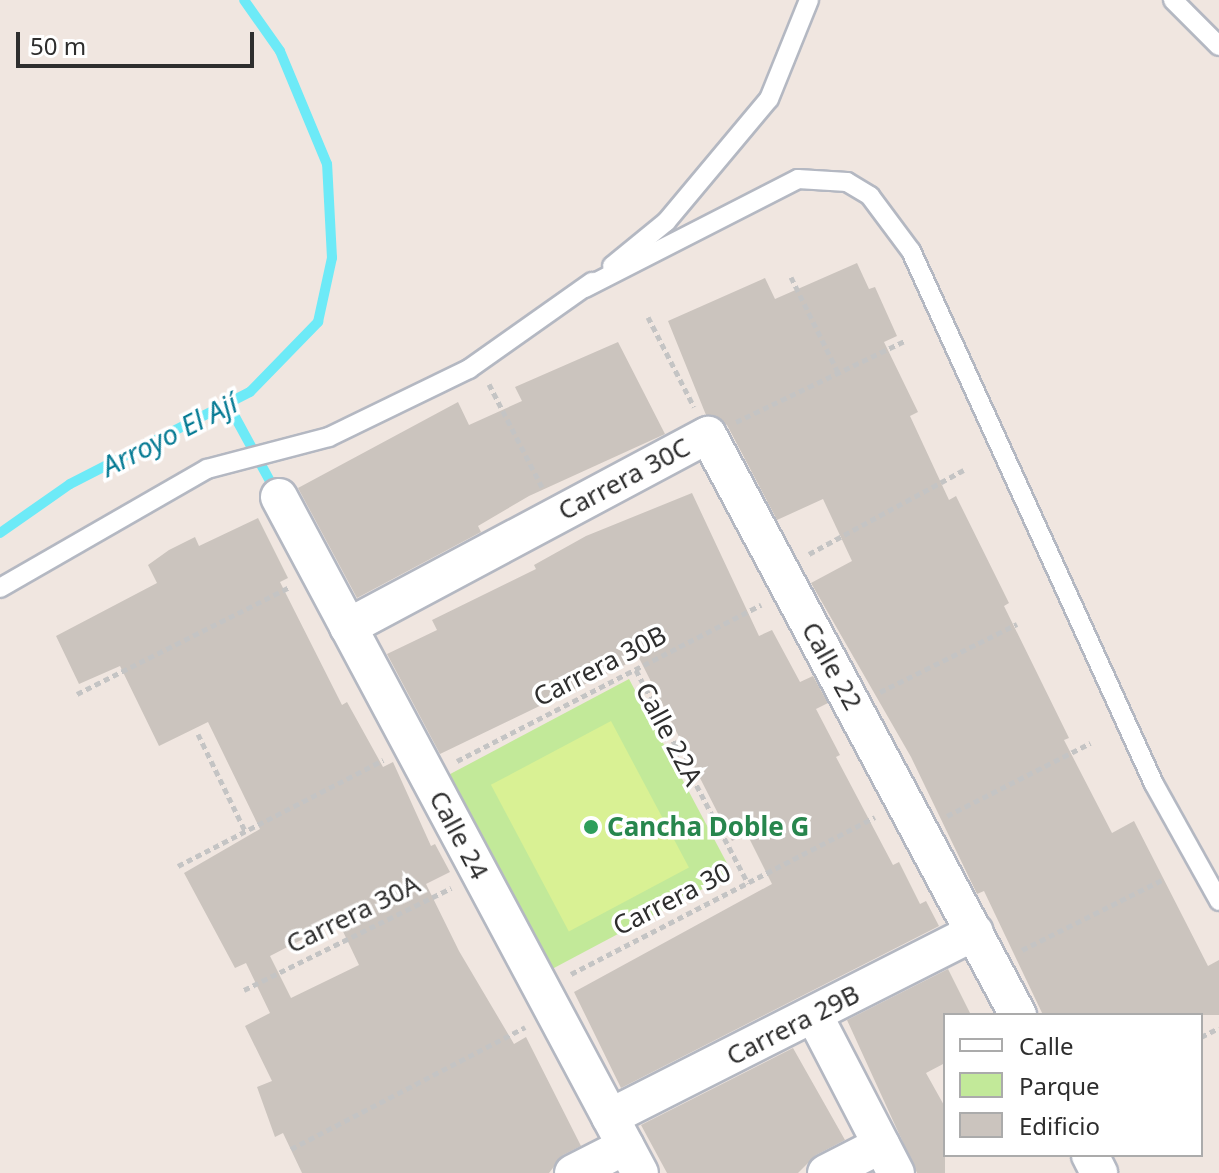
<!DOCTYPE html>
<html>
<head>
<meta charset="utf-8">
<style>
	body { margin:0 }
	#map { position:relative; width:1219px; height:1173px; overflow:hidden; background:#f0e6e0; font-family:"Noto Sans",sans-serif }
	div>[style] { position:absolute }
	.green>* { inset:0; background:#c2e999; transform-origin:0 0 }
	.pitch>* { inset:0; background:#d9f194; transform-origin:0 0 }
	.stream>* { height:10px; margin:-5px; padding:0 5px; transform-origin:5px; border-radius:5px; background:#6deaf7 }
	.building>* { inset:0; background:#cbc4be }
	.path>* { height:5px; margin-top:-2.5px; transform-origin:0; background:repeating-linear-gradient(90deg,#c4c4c4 0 6px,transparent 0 10px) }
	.roads { filter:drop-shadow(2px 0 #b4b8c2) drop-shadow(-2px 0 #b4b8c2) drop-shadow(0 2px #b4b8c2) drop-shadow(0 -2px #b4b8c2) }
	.lane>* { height:18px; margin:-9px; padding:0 9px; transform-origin:9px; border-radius:9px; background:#fff }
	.street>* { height:36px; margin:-18px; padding:0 18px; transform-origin:18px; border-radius:18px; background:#fff }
	.dots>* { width:22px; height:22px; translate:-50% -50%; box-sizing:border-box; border:4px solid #fff; border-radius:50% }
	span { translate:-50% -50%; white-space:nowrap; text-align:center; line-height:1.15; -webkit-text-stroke:7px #fff; paint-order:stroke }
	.street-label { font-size:26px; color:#2e2e2e }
	.leisure-label { font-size:26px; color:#27864d; font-weight:700 }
	.left { translate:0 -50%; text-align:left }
	.water-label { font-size:28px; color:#067b94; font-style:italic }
	.legend { position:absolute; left:943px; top:1013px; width:260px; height:144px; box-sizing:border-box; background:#fff; border:2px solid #ababab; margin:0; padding:10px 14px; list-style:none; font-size:24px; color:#2e2e2e }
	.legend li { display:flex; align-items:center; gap:16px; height:40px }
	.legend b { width:40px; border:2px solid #ababab }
	.scale { position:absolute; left:16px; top:32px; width:238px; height:36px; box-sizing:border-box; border:4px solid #2e2e2e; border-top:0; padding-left:10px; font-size:24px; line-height:28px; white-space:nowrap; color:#2e2e2e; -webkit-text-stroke:6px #fff; paint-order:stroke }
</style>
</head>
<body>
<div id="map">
	<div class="green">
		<i style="left:629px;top:679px;width:220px;height:203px;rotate:62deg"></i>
	</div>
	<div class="pitch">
		<i style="left:611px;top:721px;width:166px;height:136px;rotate:62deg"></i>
	</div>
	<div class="stream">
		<i style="left:228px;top:404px;width:100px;rotate:61.4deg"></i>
		<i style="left:0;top:533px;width:85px;rotate:-35deg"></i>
		<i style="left:70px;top:484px;width:202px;rotate:-27.1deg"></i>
		<i style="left:250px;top:392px;width:98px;rotate:-45.8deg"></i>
		<i style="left:318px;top:322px;width:66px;rotate:-77.7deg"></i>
		<i style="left:332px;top:258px;width:94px;rotate:-93deg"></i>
		<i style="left:327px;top:164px;width:122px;rotate:-112.6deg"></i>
		<i style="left:280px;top:51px;width:62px;rotate:-125.2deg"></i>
	</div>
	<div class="building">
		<i style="clip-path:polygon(857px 263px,869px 289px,875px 287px,897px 336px,884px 342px,918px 412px,910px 416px,949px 500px,956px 496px,1009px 603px,1004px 606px,1069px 738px,1064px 740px,1112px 833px,1134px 821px,1208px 966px,1219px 960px,1219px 1015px,1043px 1015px,984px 891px,977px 894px,911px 757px,811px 583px,852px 561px,823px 499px,777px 520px,727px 425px,706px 415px,668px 321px,765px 278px,775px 299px)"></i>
		<i style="clip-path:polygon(618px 342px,665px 434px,529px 496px,478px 526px,481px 532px,357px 598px,298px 488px,458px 402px,469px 425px,522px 401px,515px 387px)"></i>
		<i style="clip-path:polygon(692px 493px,759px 636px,772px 630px,800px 682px,813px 676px,828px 703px,816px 709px,840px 755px,836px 757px,893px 865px,899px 862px,920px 904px,926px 901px,939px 926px,621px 1088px,574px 992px,772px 884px,747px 834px,732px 841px,639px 658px,440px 754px,387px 654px,437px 630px,432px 620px,536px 569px,534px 565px,586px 536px)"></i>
		<i style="clip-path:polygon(evenodd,258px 518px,288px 578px,280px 582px,342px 705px,347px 702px,383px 767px,393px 762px,431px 846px,435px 844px,450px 872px,426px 884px,459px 951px,514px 1044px,526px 1037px,581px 1146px,563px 1155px,549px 1173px,302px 1173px,283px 1133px,275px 1137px,257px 1087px,272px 1081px,245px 1026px,270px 1013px,246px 963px,235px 968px,184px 873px,260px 829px,208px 722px,159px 746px,120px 666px,79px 684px,56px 636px,157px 583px,148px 565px,169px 550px,195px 537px,199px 546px,258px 518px,338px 921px,359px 965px,291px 998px,270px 956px,338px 921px)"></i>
		<i style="clip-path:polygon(948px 969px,971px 1015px,945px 1015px,945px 1063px,926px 1073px,945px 1107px,945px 1173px,917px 1173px,847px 1020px)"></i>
		<i style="clip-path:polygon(793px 1048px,845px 1140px,816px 1155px,798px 1173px,667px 1173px,641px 1125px)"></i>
	</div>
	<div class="path">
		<i style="left:791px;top:277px;width:106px;rotate:63.7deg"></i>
		<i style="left:648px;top:317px;width:101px;rotate:62.9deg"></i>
		<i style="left:489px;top:384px;width:118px;rotate:62.8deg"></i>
		<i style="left:736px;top:422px;width:187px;rotate:-25.7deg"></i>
		<i style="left:809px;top:554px;width:176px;rotate:-28.5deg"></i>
		<i style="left:636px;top:670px;width:241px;rotate:62.3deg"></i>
		<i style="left:880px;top:692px;width:153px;rotate:-26.4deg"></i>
		<i style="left:77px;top:694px;width:238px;rotate:-26.7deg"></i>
		<i style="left:198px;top:734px;width:108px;rotate:64.1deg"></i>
		<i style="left:457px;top:761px;width:342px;rotate:-27.2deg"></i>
		<i style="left:947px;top:816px;width:161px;rotate:-27deg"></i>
		<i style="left:178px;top:866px;width:231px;rotate:-27.3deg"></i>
		<i style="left:1022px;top:950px;width:157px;rotate:-26.6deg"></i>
		<i style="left:571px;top:974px;width:342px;rotate:-27.3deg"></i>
		<i style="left:244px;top:990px;width:231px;rotate:-26.2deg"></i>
		<i style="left:1201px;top:1037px;width:20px;rotate:-27deg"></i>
		<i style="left:291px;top:1149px;width:264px;rotate:-27.5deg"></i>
	</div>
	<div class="roads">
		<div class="lane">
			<i style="left:1173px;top:0;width:65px;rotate:45deg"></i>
			<i style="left:612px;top:266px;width:70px;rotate:-39.2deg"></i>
			<i style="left:666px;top:222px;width:160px;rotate:-50.1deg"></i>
			<i style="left:769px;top:99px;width:107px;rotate:-68deg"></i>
			<i style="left:585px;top:288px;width:239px;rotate:-27.1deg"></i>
			<i style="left:798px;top:179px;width:49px;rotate:3.5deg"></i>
			<i style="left:847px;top:182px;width:27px;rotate:31deg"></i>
			<i style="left:870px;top:196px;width:69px;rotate:53.3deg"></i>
			<i style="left:911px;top:251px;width:586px;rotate:65.49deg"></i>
			<i style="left:1154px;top:784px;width:134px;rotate:60.9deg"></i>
			<i style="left:0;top:588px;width:239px;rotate:-29.9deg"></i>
			<i style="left:207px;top:469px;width:126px;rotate:-14.7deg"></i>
			<i style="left:329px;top:437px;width:156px;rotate:-25.9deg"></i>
			<i style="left:469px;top:369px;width:151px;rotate:-35.3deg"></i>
		</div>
		<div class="street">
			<i style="left:279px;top:497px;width:766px;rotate:61.9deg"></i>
			<i style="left:348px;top:627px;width:408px;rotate:-28.1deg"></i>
			<i style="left:708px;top:435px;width:658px;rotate:61.88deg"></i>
			<i style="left:814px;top:1015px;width:178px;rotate:62.6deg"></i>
			<i style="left:610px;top:1117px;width:409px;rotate:-26.9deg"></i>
			<i style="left:1090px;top:1155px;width:20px;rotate:63deg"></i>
			<i style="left:573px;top:1173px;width:59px;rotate:-27deg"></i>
			<i style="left:826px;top:1173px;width:62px;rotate:-27deg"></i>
		</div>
	</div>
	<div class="dots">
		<i style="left:591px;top:827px;background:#2e9e5b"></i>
	</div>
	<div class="street-label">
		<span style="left:624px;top:479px;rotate:-28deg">Carrera 30C</span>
		<span style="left:600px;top:666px;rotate:-27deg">Carrera 30B</span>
		<span style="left:832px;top:666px;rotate:61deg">Calle 22</span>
		<span style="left:669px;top:734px;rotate:62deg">Calle 22A</span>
		<span style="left:459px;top:835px;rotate:62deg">Calle 24</span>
		<span style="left:672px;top:899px;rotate:-27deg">Carrera 30</span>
		<span style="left:353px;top:914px;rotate:-26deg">Carrera 30A</span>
		<span style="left:793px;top:1025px;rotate:-27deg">Carrera 29B</span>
	</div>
	<div class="leisure-label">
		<span class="left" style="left:607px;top:827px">Cancha Doble G</span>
	</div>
	<div class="water-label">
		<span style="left:169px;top:434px;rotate:-27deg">Arroyo El Ají</span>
	</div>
	<ul class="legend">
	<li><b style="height:10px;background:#fff"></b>Calle</li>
	<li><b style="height:22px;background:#c2e999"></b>Parque</li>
	<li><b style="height:22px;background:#cbc4be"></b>Edificio</li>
	</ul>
	<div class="scale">50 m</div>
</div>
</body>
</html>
